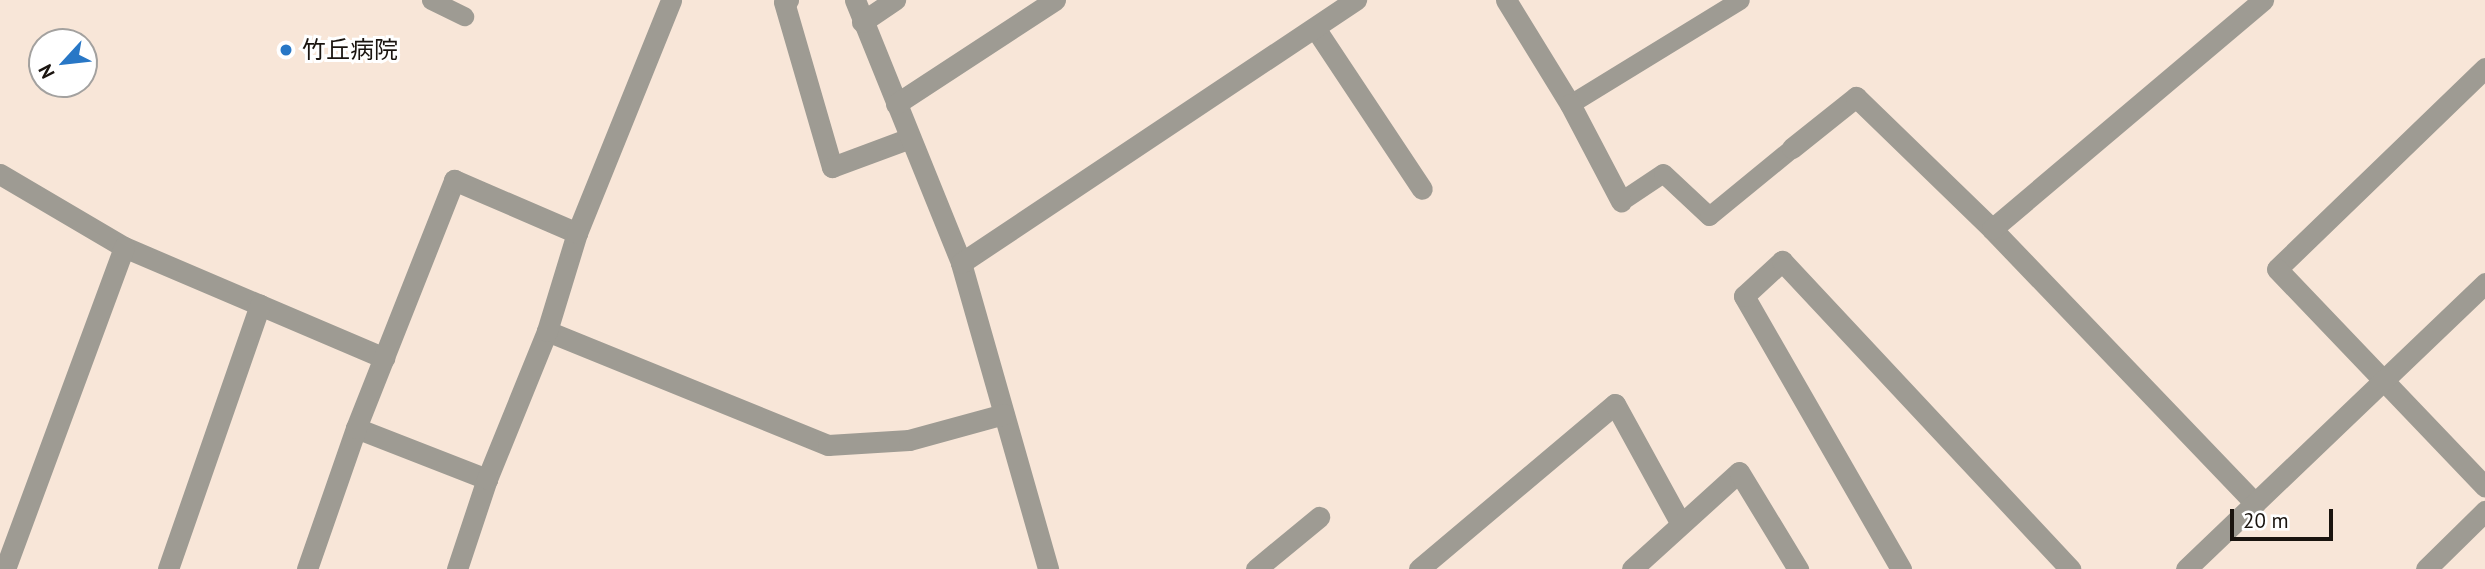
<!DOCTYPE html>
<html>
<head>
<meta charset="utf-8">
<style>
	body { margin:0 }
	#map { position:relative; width:2485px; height:569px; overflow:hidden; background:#f8e6d8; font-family:"PT Sans","Noto Sans JP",sans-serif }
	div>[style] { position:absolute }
	.lane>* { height:19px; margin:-9.5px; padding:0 9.5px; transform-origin:9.5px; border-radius:9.5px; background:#9e9b93 }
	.street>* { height:21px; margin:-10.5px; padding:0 10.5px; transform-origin:10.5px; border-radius:10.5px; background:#9e9b93 }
	.dots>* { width:19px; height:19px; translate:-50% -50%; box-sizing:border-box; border:4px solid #fff; border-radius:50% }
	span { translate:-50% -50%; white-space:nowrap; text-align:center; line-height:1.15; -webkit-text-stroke:6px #fff; paint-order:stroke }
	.poi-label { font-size:24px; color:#1a140f }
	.left { translate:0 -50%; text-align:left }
	.north { position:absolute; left:28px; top:28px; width:70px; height:70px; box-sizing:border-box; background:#fff; border:2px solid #a3a19f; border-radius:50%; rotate:243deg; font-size:19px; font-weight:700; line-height:28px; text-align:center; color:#1a140f }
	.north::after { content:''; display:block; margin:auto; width:24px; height:32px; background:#2877c6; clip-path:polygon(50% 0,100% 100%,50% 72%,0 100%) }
	.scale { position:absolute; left:2230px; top:509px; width:103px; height:32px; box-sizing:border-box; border:4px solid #1a140f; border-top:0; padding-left:9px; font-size:21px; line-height:24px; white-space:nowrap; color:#1a140f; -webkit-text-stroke:5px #fff; paint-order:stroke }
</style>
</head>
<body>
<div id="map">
	<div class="lane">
		<i style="left:431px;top:0;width:37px;rotate:26deg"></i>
		<i style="left:1570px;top:104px;width:199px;rotate:-31.5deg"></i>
		<i style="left:1621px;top:201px;width:50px;rotate:-33.7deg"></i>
		<i style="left:1663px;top:173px;width:63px;rotate:43.1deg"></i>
		<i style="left:1709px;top:216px;width:107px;rotate:-39.3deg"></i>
	</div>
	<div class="street">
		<i style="left:788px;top:0;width:4px;rotate:153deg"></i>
		<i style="left:784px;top:2px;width:172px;rotate:73.8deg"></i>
		<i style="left:832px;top:167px;width:83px;rotate:-20.4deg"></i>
		<i style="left:855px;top:0;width:284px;rotate:68deg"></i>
		<i style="left:961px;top:263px;width:318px;rotate:74.1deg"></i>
		<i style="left:1506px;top:0;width:122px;rotate:58.4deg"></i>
		<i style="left:1570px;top:104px;width:110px;rotate:62.3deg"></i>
		<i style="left:862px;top:22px;width:40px;rotate:-34deg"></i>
		<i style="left:1315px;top:28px;width:193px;rotate:56.4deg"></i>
		<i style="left:2485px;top:68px;width:289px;rotate:136deg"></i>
		<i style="left:2277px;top:269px;width:301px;rotate:46.3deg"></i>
		<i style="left:896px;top:104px;width:190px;rotate:-33.2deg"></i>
		<i style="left:1792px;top:148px;width:82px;rotate:-38.6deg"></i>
		<i style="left:1856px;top:97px;width:190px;rotate:44.1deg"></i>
		<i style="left:1992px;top:229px;width:380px;rotate:46.2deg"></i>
		<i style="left:0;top:174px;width:144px;rotate:30.5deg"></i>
		<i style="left:124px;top:247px;width:283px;rotate:23.1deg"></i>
		<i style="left:1992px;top:229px;width:355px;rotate:-40.2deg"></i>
		<i style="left:961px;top:263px;width:475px;rotate:-33.7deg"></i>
		<i style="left:547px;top:331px;width:303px;rotate:22.1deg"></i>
		<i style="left:828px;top:445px;width:81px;rotate:-3.5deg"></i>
		<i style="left:909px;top:440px;width:98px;rotate:-15.3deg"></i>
		<i style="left:356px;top:428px;width:141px;rotate:21.3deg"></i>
		<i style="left:5px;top:569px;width:343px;rotate:-69.7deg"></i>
		<i style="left:168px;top:569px;width:280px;rotate:-70.8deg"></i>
		<i style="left:307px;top:569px;width:149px;rotate:-70.8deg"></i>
		<i style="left:356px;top:428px;width:267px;rotate:-68.4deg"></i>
		<i style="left:454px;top:180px;width:134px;rotate:23.3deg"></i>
		<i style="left:457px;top:569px;width:95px;rotate:-71.6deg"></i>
		<i style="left:487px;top:479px;width:160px;rotate:-67.9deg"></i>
		<i style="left:547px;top:331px;width:102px;rotate:-73deg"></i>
		<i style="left:577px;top:233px;width:251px;rotate:-68deg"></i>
		<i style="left:1256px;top:569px;width:82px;rotate:-39.5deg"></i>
		<i style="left:1419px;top:569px;width:256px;rotate:-40.1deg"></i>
		<i style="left:1615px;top:404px;width:135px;rotate:61.2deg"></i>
		<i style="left:1632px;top:569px;width:144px;rotate:-42.2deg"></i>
		<i style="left:1739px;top:472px;width:114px;rotate:58.7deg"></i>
		<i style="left:1901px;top:569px;width:315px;rotate:-119.9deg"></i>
		<i style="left:1744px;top:296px;width:52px;rotate:-42.6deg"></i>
		<i style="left:1782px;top:261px;width:422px;rotate:46.9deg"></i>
		<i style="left:2186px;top:569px;width:414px;rotate:-43.7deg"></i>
		<i style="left:2426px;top:569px;width:83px;rotate:-44.5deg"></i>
	</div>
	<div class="dots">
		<i style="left:286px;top:50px;background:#2877c6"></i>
	</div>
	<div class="poi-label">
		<span class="left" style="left:302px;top:50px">竹丘病院</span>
	</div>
	<div class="north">N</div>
	<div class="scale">20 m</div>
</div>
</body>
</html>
